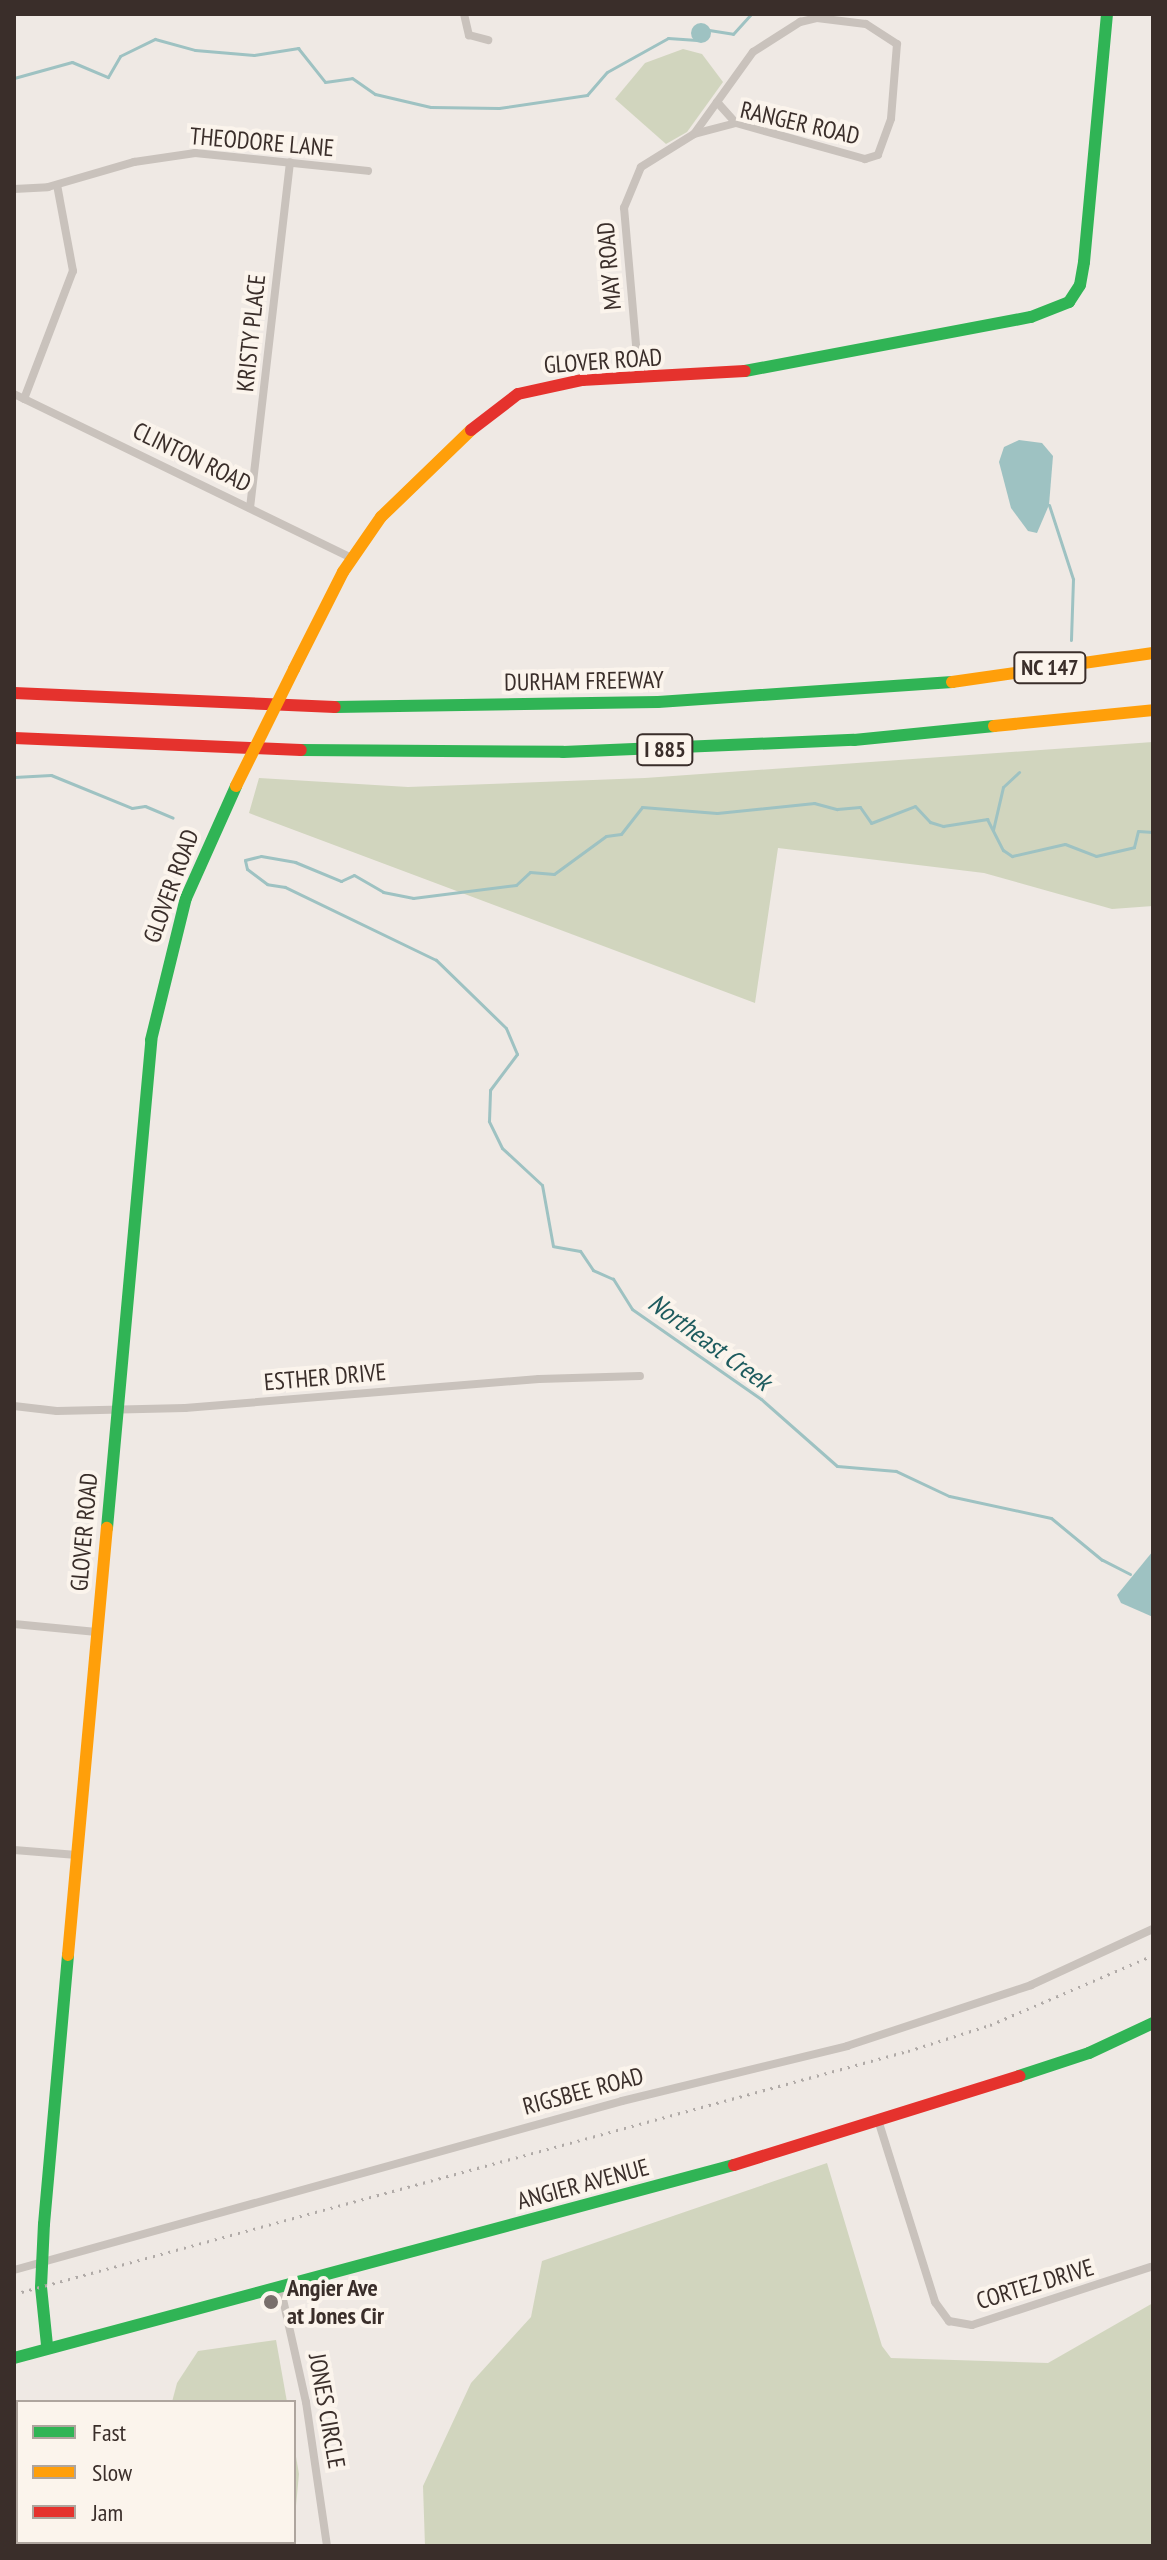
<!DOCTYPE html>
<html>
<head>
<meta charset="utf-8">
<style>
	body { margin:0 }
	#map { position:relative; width:1167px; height:2560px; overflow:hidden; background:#efe9e4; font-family:"PT Sans Narrow",sans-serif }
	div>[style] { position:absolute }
	.green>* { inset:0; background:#d1d5be }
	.water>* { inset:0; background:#9ec2c2 }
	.round { border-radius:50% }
	.stream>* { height:3px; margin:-1.5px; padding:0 1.5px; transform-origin:1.5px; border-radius:1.5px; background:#9ec2c2 }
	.street>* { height:8px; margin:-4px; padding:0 4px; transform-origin:4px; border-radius:4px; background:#c9c2bc }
	.fast>* { height:12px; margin:-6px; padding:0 6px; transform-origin:6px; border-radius:6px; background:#30b455 }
	.slow>* { height:12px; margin:-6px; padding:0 6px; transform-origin:6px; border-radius:6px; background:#ff9f0a }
	.jam>* { height:12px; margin:-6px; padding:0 6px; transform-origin:6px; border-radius:6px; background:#e5322d }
	.rail>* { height:3px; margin-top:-1.5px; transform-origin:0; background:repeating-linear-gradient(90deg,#b0aaa7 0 2px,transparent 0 8px) }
	.slow-bridge>* { height:12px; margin:-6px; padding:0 6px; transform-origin:6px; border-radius:6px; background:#ff9f0a }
	.dots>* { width:22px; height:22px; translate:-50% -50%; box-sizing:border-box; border:4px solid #fbf4ec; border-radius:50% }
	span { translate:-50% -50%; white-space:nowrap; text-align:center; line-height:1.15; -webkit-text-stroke:8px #fbf4ec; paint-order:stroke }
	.shield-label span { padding:2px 6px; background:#fbf4ec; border:2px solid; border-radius:6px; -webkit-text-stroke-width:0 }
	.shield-label { font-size:22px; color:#3a2e2a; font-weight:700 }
	.street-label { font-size:24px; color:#3a2e2a }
	.poi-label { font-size:24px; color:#3a2e2a; font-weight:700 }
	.left { translate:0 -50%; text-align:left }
	.water-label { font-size:26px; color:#1d5b5e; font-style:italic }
	.frame { position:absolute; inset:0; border:16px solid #3a2e2a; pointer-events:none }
	.legend { position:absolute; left:16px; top:2400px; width:280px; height:144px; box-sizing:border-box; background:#fbf4ec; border:2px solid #aea59e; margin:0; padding:10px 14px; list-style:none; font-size:24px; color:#3a2e2a }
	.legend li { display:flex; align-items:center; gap:16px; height:40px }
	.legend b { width:40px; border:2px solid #aea59e }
</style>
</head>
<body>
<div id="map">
	<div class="green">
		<i style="clip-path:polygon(683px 49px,702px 54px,723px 82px,687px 132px,666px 144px,615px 99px,645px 63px)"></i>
		<i style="clip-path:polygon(1153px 742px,1153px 906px,1112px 909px,984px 873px,778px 848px,755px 1003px,249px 813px,259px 778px,408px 787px,645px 778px)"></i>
		<i style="clip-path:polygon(827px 2163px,882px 2346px,891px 2358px,1048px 2363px,1153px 2303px,1153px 2546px,425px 2546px,423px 2486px,471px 2383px,531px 2317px,542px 2261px)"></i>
		<i style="clip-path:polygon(276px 2340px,287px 2402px,172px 2402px,177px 2383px,198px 2351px)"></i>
		<i style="clip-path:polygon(294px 2445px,299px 2474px,294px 2527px)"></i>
		<i style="clip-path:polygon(52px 2542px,276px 2542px,271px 2546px)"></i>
	</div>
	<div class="water">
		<i class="round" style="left:691px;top:23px;width:20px;height:20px"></i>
		<i style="clip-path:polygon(1019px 440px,1042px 443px,1053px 456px,1049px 505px,1037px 533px,1028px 531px,1011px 508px,999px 462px,1004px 447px)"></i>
		<i style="clip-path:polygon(1153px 1551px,1153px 1617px,1121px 1603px,1117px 1595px)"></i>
	</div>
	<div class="stream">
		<i style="left:709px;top:30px;width:24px;rotate:9deg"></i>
		<i style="left:733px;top:34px;width:27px;rotate:-48deg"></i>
		<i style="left:14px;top:78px;width:60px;rotate:-15.4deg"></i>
		<i style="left:72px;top:62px;width:39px;rotate:23deg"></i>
		<i style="left:108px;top:77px;width:24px;rotate:-60deg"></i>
		<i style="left:120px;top:56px;width:39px;rotate:-26deg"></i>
		<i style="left:155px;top:39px;width:41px;rotate:15.4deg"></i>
		<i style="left:195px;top:50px;width:59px;rotate:4.8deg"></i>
		<i style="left:254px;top:55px;width:45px;rotate:-9deg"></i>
		<i style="left:298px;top:48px;width:43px;rotate:51.5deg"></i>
		<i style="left:325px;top:82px;width:27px;rotate:-8deg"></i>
		<i style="left:352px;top:78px;width:28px;rotate:35deg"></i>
		<i style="left:375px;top:94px;width:57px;rotate:13.1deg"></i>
		<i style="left:431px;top:107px;width:68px;rotate:0.8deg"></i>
		<i style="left:499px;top:108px;width:89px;rotate:-8.4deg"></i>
		<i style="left:587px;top:95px;width:30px;rotate:-49deg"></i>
		<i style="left:607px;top:72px;width:70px;rotate:-29.1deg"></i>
		<i style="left:668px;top:38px;width:29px;rotate:4deg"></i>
		<i style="left:1049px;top:505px;width:78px;rotate:72deg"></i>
		<i style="left:1073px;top:579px;width:61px;rotate:91.9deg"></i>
		<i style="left:14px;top:777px;width:37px;rotate:-3deg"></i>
		<i style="left:51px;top:775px;width:87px;rotate:22.2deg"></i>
		<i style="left:132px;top:808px;width:13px;rotate:-9deg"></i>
		<i style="left:145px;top:806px;width:30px;rotate:23deg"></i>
		<i style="left:993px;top:830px;width:44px;rotate:-76.9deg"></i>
		<i style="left:1003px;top:787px;width:22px;rotate:-43deg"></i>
		<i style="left:1130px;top:1574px;width:31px;rotate:-153deg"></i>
		<i style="left:1102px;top:1560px;width:66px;rotate:-140.5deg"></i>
		<i style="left:1051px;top:1518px;width:104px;rotate:-167.8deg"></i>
		<i style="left:949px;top:1496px;width:59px;rotate:-154.7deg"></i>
		<i style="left:896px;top:1471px;width:59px;rotate:-175.2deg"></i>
		<i style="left:837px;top:1466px;width:101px;rotate:-138.6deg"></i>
		<i style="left:761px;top:1399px;width:157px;rotate:-145.1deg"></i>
		<i style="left:632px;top:1309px;width:36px;rotate:-122deg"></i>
		<i style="left:613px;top:1279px;width:22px;rotate:-156deg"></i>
		<i style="left:593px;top:1270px;width:23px;rotate:-124deg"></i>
		<i style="left:580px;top:1251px;width:27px;rotate:-170deg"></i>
		<i style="left:553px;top:1246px;width:62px;rotate:-100.2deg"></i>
		<i style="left:542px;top:1185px;width:54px;rotate:-137.2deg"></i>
		<i style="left:502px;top:1148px;width:30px;rotate:-116deg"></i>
		<i style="left:489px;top:1121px;width:31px;rotate:-88deg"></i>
		<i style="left:490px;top:1090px;width:45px;rotate:-53.1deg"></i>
		<i style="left:517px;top:1054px;width:28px;rotate:-113deg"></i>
		<i style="left:506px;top:1028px;width:98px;rotate:-135.8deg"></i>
		<i style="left:436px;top:960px;width:168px;rotate:-154.2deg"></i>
		<i style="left:285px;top:887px;width:18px;rotate:-171deg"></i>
		<i style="left:267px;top:884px;width:25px;rotate:-143deg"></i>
		<i style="left:247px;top:869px;width:9px;rotate:-103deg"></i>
		<i style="left:245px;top:860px;width:16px;rotate:-14deg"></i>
		<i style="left:261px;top:856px;width:35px;rotate:10deg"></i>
		<i style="left:295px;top:862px;width:50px;rotate:22.4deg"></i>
		<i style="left:341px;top:881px;width:14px;rotate:-25deg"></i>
		<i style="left:354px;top:875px;width:34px;rotate:30deg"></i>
		<i style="left:383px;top:892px;width:31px;rotate:11deg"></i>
		<i style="left:413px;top:898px;width:104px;rotate:-7.2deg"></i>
		<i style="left:516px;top:885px;width:19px;rotate:-43deg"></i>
		<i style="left:530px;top:872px;width:24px;rotate:5deg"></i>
		<i style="left:554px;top:874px;width:64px;rotate:-36.2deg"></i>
		<i style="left:606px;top:836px;width:15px;rotate:-8deg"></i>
		<i style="left:621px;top:834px;width:34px;rotate:-52deg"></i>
		<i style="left:642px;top:807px;width:75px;rotate:4.6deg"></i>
		<i style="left:717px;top:813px;width:98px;rotate:-5.9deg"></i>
		<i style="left:814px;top:803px;width:24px;rotate:15deg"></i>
		<i style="left:837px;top:809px;width:23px;rotate:-5deg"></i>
		<i style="left:860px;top:807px;width:19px;rotate:55deg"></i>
		<i style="left:871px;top:823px;width:47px;rotate:-21.1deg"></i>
		<i style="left:915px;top:806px;width:22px;rotate:47deg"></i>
		<i style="left:930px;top:822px;width:14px;rotate:17deg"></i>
		<i style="left:943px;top:826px;width:45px;rotate:-9deg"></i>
		<i style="left:987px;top:819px;width:35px;rotate:63deg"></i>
		<i style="left:1003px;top:850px;width:11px;rotate:34deg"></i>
		<i style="left:1012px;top:856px;width:54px;rotate:-12.8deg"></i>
		<i style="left:1065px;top:844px;width:33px;rotate:21deg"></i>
		<i style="left:1096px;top:856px;width:39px;rotate:-13deg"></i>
		<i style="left:1134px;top:847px;width:16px;rotate:-76deg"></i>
		<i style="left:1138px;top:831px;width:15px;rotate:4deg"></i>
	</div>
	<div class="street">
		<i style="left:464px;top:14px;width:22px;rotate:77deg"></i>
		<i style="left:469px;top:35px;width:20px;rotate:15deg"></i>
		<i style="left:717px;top:102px;width:28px;rotate:48deg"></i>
		<i style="left:14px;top:189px;width:34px;rotate:-3deg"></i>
		<i style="left:48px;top:187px;width:90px;rotate:-16.2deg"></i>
		<i style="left:134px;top:162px;width:62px;rotate:-8.4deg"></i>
		<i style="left:195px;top:153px;width:174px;rotate:5.9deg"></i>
		<i style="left:639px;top:379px;width:172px;rotate:-95deg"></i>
		<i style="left:624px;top:208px;width:44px;rotate:-67.5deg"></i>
		<i style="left:641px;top:167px;width:62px;rotate:-31.9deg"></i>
		<i style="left:694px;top:134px;width:101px;rotate:-54.3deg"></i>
		<i style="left:753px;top:52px;width:56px;rotate:-32.6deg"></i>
		<i style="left:800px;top:22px;width:17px;rotate:-13deg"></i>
		<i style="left:817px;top:18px;width:49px;rotate:7deg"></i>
		<i style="left:866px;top:24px;width:37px;rotate:33deg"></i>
		<i style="left:897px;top:44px;width:75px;rotate:94.6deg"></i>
		<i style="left:891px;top:119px;width:38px;rotate:110deg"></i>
		<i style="left:878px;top:155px;width:14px;rotate:163deg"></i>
		<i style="left:865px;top:159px;width:134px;rotate:-164.4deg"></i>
		<i style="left:736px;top:123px;width:43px;rotate:165.3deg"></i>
		<i style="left:14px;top:394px;width:375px;rotate:25.9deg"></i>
		<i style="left:24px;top:399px;width:137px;rotate:-69.1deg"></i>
		<i style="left:73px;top:271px;width:87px;rotate:-100.5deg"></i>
		<i style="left:250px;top:508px;width:348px;rotate:-83.4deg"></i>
		<i style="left:14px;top:1406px;width:43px;rotate:6.6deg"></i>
		<i style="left:57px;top:1411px;width:128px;rotate:-1.3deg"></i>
		<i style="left:185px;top:1408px;width:355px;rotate:-4.7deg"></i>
		<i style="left:539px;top:1379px;width:101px;rotate:-1.7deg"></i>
		<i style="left:14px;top:1624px;width:83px;rotate:5.5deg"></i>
		<i style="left:14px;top:1850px;width:63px;rotate:4.5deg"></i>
		<i style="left:879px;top:2123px;width:188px;rotate:72.6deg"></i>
		<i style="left:935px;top:2302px;width:24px;rotate:54deg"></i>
		<i style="left:949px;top:2321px;width:23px;rotate:10deg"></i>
		<i style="left:972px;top:2325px;width:188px;rotate:-18deg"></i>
		<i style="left:14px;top:2270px;width:631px;rotate:-15.53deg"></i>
		<i style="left:622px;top:2101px;width:232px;rotate:-13.7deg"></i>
		<i style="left:847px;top:2046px;width:194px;rotate:-18.3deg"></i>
		<i style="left:1031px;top:1985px;width:134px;rotate:-24.7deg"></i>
		<i style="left:280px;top:2286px;width:119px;rotate:77.4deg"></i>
		<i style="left:306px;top:2402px;width:146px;rotate:81.7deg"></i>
	</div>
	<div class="fast">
		<i style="left:745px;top:371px;width:291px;rotate:-10.7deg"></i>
		<i style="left:1031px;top:317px;width:41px;rotate:-21.5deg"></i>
		<i style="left:1069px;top:302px;width:20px;rotate:-57deg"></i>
		<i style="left:1080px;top:285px;width:23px;rotate:-80deg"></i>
		<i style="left:1084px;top:262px;width:249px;rotate:-84.7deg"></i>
		<i style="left:335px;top:707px;width:323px;rotate:-0.9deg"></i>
		<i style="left:658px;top:702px;width:295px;rotate:-3.9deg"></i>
		<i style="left:301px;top:750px;width:262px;rotate:0.4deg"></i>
		<i style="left:563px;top:752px;width:291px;rotate:-2.4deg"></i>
		<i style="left:854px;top:740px;width:141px;rotate:-5.7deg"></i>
		<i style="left:107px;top:1528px;width:490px;rotate:-84.8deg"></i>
		<i style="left:151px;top:1040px;width:146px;rotate:-76.2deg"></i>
		<i style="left:186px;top:898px;width:123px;rotate:-65.9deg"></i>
		<i style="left:1019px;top:2076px;width:74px;rotate:-18.2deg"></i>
		<i style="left:1089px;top:2053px;width:71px;rotate:-25.1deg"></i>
		<i style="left:47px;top:2345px;width:58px;rotate:-95.9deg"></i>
		<i style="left:41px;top:2287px;width:63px;rotate:-87.3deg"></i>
		<i style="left:44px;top:2224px;width:270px;rotate:-84.9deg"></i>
		<i style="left:14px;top:2358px;width:745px;rotate:-15.01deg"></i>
	</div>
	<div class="slow">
		<i style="left:294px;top:669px;width:109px;rotate:-63.2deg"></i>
		<i style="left:343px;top:572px;width:67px;rotate:-55.4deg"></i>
		<i style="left:381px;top:517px;width:125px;rotate:-44deg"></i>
		<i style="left:952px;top:682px;width:203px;rotate:-8.2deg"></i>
		<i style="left:994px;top:726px;width:160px;rotate:-5.7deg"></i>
		<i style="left:68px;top:1955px;width:429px;rotate:-84.8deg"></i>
	</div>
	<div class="jam">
		<i style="left:471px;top:430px;width:59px;rotate:-37.5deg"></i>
		<i style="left:518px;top:394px;width:66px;rotate:-12.3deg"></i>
		<i style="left:582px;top:380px;width:163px;rotate:-3.2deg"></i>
		<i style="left:14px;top:693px;width:321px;rotate:2.5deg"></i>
		<i style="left:14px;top:738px;width:287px;rotate:2.4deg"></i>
		<i style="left:734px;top:2165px;width:299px;rotate:-17.3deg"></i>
	</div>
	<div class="rail">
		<i style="left:14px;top:2294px;width:926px;rotate:-15.21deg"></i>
		<i style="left:908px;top:2051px;width:86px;rotate:-17.6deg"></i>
		<i style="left:990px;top:2025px;width:177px;rotate:-23.2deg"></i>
	</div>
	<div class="slow-bridge">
		<i style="left:236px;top:786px;width:131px;rotate:-63.6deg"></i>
	</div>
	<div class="dots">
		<i style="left:271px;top:2302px;background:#796f6b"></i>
	</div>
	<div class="shield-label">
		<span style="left:1050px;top:668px">NC 147</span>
		<span style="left:665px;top:750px">I 885</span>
	</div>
	<div class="street-label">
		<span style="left:800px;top:123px;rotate:13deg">RANGER ROAD</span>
		<span style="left:262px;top:142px;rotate:5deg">THEODORE LANE</span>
		<span style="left:609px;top:266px;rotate:-95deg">MAY ROAD</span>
		<span style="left:251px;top:333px;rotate:-84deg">KRISTY PLACE</span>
		<span style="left:603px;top:361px;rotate:-4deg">GLOVER ROAD</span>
		<span style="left:192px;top:457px;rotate:26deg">CLINTON ROAD</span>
		<span style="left:584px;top:681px;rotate:-1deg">DURHAM FREEWAY</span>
		<span style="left:171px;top:886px;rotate:-70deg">GLOVER ROAD</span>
		<span style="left:325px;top:1377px;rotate:-5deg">ESTHER DRIVE</span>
		<span style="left:84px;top:1532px;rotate:-85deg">GLOVER ROAD</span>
		<span style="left:583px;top:2091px;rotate:-15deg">RIGSBEE ROAD</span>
		<span style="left:583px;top:2184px;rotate:-15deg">ANGIER AVENUE</span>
		<span style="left:1035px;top:2284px;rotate:-17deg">CORTEZ DRIVE</span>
		<span style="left:327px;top:2411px;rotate:80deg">JONES CIRCLE</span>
	</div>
	<div class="poi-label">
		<span class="left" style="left:287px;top:2302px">Angier Ave<br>at Jones Cir</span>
	</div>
	<div class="water-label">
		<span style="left:710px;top:1342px;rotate:36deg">Northeast Creek</span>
	</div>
	<div class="frame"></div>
	<ul class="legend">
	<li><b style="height:10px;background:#30b455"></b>Fast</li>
	<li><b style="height:10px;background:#ff9f0a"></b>Slow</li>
	<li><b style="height:10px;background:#e5322d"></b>Jam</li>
	</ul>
</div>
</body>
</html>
